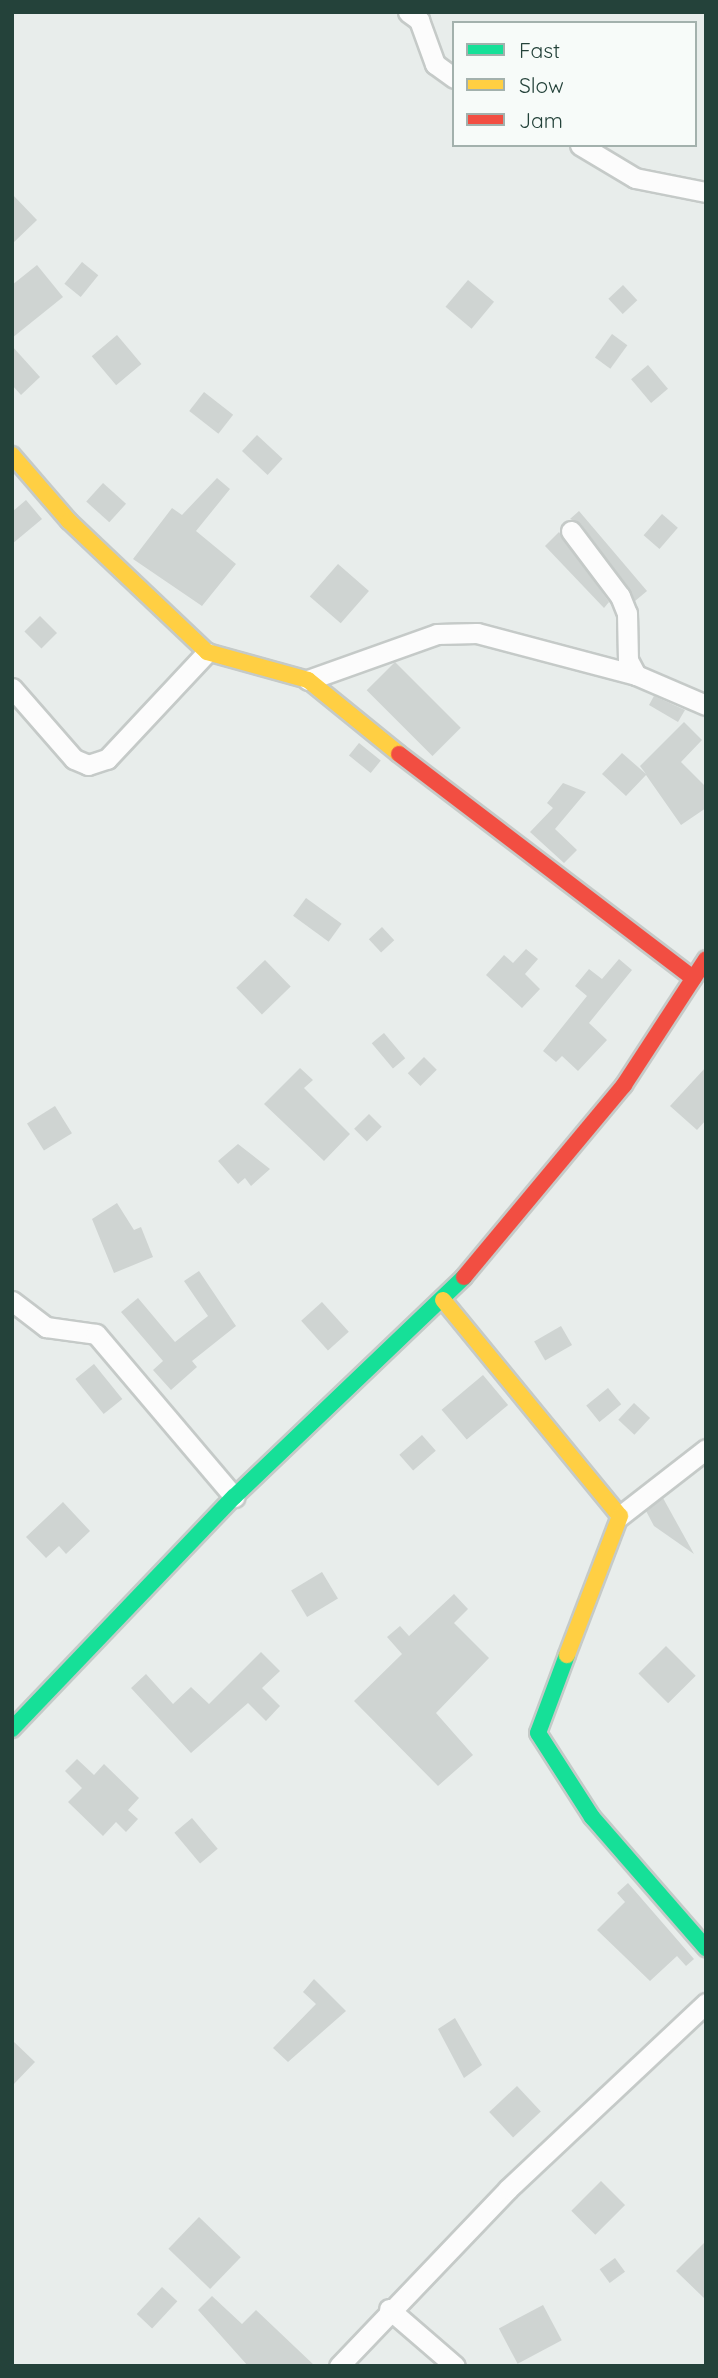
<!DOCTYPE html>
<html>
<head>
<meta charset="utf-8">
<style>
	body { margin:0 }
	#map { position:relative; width:718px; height:2378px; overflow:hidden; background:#e8edeb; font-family:Quicksand,sans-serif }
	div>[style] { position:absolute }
	.building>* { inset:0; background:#cfd4d2; transform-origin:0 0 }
	.roads { filter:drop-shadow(2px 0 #c5cac8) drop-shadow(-2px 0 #c5cac8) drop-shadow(0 2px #c5cac8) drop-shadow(0 -2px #c5cac8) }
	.street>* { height:19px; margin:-9.5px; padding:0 9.5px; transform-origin:9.5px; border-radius:9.5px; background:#fcfcfc }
	.fast>* { height:16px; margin:-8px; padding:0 8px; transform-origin:8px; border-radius:8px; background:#16e098 }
	.slow>* { height:16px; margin:-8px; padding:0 8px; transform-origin:8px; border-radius:8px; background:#ffcf43 }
	.jam>* { height:16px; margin:-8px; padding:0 8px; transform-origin:8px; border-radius:8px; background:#f24e42 }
	span { translate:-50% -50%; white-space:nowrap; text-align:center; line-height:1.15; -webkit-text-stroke:5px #f7fbf9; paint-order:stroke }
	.frame { position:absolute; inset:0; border:14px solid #24423a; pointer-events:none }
	.legend { position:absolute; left:452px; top:21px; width:245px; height:126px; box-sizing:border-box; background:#f7fbf9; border:2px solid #a3b1ad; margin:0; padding:9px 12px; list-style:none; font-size:21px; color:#24423a }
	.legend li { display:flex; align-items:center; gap:14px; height:35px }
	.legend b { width:35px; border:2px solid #a3b1ad }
</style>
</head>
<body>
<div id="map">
	<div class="building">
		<i style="clip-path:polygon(12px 194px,37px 220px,12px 244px)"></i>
		<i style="left:82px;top:262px;width:21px;height:28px;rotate:39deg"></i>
		<i style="clip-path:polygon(37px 265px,63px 297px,12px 338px,12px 285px)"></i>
		<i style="left:468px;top:280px;width:34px;height:35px;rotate:40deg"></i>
		<i style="left:623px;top:285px;width:21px;height:20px;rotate:47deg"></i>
		<i style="left:612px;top:334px;width:19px;height:29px;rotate:36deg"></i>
		<i style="left:117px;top:335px;width:38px;height:33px;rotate:50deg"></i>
		<i style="clip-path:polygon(12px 346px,40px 377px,21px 395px,12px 385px)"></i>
		<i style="left:648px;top:365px;width:31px;height:22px;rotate:50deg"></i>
		<i style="left:204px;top:392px;width:37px;height:24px;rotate:38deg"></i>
		<i style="left:257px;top:435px;width:35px;height:22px;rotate:43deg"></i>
		<i style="clip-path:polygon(217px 478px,230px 489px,196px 531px,236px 564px,202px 606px,133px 559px,172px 508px,182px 515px)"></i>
		<i style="left:103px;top:483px;width:31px;height:25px;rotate:42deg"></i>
		<i style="clip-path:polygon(26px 500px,42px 519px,12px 544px,12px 512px)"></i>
		<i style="clip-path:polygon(579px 511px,647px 591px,635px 601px,581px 524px,570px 519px)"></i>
		<i style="left:662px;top:514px;width:21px;height:28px;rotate:41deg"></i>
		<i style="clip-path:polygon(559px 532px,609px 602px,604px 608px,545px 546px)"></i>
		<i style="left:338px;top:564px;width:41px;height:43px;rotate:41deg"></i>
		<i style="left:40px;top:616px;width:24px;height:22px;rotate:45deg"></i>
		<i style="left:395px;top:662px;width:93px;height:40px;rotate:45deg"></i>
		<i style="clip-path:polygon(654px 696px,685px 710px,678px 722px,649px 705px)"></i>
		<i style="clip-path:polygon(684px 722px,702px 740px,681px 762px,706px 787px,706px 808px,681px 825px,646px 775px,626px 796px,602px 774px,622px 753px,646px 774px,640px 766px)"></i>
		<i style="left:359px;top:743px;width:28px;height:16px;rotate:39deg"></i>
		<i style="clip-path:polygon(563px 783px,586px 792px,555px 829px,577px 850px,564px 863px,530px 832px,553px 808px,547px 803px)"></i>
		<i style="left:306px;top:898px;width:44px;height:22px;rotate:36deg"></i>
		<i style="left:382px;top:927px;width:18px;height:18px;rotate:47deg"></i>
		<i style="clip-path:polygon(526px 949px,538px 959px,525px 974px,540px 989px,522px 1008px,486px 975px,504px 955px,513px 963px)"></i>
		<i style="clip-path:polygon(619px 959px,632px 970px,589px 1023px,607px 1040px,578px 1071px,562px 1056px,556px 1062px,543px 1051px,587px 996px,575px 986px,589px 969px,602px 979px)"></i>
		<i style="left:265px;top:960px;width:37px;height:40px;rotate:46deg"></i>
		<i style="left:384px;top:1033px;width:33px;height:16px;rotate:50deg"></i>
		<i style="left:424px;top:1057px;width:18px;height:23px;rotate:45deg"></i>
		<i style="clip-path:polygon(706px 1067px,706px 1120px,697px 1130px,670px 1106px)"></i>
		<i style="clip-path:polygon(300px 1068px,313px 1080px,304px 1088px,350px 1134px,324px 1161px,264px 1104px)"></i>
		<i style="left:55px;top:1106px;width:32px;height:33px;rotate:58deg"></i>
		<i style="left:369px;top:1114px;width:18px;height:21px;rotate:45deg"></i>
		<i style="clip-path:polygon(238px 1144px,270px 1169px,251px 1186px,245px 1178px,238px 1184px,218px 1161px)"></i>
		<i style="clip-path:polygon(117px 1203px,134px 1230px,141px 1227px,153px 1257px,114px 1273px,92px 1219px)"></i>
		<i style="clip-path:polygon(199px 1271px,236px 1326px,192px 1361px,197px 1367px,171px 1390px,153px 1370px,163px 1361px,121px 1312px,138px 1298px,175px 1342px,208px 1316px,184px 1281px)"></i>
		<i style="left:322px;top:1302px;width:40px;height:28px;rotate:48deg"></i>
		<i style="left:561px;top:1326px;width:22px;height:31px;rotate:60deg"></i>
		<i style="left:94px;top:1364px;width:45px;height:24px;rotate:51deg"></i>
		<i style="left:483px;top:1375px;width:39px;height:54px;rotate:50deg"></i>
		<i style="left:608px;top:1388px;width:21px;height:28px;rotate:51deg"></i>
		<i style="left:634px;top:1403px;width:22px;height:23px;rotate:43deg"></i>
		<i style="left:422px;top:1435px;width:21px;height:30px;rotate:49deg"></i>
		<i style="clip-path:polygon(663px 1498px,694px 1554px,654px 1526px,646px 1511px)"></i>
		<i style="clip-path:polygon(63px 1502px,90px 1531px,66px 1554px,59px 1546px,46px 1558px,26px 1537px)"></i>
		<i style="left:322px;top:1572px;width:31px;height:36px;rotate:59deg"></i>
		<i style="clip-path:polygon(454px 1594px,468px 1609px,454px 1623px,489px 1658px,436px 1713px,473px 1755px,438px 1786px,354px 1701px,402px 1654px,387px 1637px,400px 1626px,409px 1636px)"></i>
		<i style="left:666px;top:1646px;width:42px;height:39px;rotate:45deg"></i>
		<i style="clip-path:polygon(261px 1652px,280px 1671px,262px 1688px,280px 1706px,266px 1721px,248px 1703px,191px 1753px,131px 1688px,146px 1674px,173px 1704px,191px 1687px,209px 1704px)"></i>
		<i style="clip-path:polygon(77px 1759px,94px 1775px,104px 1764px,139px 1798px,128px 1810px,138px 1819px,126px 1832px,116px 1822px,103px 1836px,68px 1802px,82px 1788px,65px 1771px)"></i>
		<i style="left:192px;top:1818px;width:40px;height:23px;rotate:50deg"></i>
		<i style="clip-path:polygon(628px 1883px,694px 1959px,686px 1966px,677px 1956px,650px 1981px,597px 1930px,625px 1902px,617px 1893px)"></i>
		<i style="clip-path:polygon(314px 1979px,346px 2011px,288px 2062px,273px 2048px,316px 2004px,303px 1992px)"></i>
		<i style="clip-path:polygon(455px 2018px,482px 2065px,464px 2078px,438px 2029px)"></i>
		<i style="clip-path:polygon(12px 2040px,35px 2062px,12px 2086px)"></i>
		<i style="left:517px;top:2086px;width:35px;height:38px;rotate:47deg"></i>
		<i style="left:601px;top:2181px;width:34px;height:42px;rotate:45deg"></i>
		<i style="left:199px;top:2217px;width:58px;height:44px;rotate:44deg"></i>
		<i style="clip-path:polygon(706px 2241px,706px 2300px,676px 2271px)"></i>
		<i style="left:615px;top:2258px;width:17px;height:19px;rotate:54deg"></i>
		<i style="left:162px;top:2287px;width:21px;height:37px;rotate:43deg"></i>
		<i style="clip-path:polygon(212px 2296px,242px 2324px,256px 2310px,315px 2366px,248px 2366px,198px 2310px)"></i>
		<i style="left:543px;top:2305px;width:40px;height:50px;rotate:62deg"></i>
	</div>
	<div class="roads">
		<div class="street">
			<i style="left:408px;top:12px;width:14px;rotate:36deg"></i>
			<i style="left:419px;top:20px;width:47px;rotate:70deg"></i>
			<i style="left:435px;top:64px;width:24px;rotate:36deg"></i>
			<i style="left:580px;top:145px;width:64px;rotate:31deg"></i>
			<i style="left:635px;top:178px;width:72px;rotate:11.2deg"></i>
			<i style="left:571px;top:531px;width:81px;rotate:53deg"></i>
			<i style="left:620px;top:596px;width:18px;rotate:68deg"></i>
			<i style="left:627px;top:613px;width:47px;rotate:88.8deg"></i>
			<i style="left:628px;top:660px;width:17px;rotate:62deg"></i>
			<i style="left:636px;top:675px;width:76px;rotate:23.2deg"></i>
			<i style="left:308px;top:680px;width:137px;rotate:-19.6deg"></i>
			<i style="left:437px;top:634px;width:40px;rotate:-1.4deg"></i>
			<i style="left:477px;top:633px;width:164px;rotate:14.8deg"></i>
			<i style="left:12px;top:688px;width:94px;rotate:48.9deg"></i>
			<i style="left:74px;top:759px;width:15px;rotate:23deg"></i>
			<i style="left:88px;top:765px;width:20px;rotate:-18deg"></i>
			<i style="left:107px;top:759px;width:146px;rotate:-46.9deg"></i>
			<i style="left:12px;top:1301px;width:43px;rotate:37.4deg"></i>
			<i style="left:46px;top:1327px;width:50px;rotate:8deg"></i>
			<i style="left:96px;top:1334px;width:214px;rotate:49.7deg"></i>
			<i style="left:620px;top:1516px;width:109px;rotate:-37.9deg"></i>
			<i style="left:389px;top:2309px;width:87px;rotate:40.8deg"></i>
			<i style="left:339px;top:2366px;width:245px;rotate:-46.3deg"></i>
			<i style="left:508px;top:2189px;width:272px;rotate:-43.2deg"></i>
		</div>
		<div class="fast">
			<i style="left:567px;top:1655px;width:83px;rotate:110.4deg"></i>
			<i style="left:538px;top:1733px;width:100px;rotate:57.3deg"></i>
			<i style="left:592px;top:1817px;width:174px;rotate:49deg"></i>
			<i style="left:12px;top:1729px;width:321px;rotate:-46.3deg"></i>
			<i style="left:234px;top:1497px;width:318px;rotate:-43.7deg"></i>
		</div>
		<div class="slow">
			<i style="left:12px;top:455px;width:87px;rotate:49.2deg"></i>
			<i style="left:69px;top:521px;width:190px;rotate:43.5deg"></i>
			<i style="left:207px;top:652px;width:105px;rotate:15.5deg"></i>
			<i style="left:308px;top:680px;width:117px;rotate:39.1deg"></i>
			<i style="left:443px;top:1300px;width:279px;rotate:50.7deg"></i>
			<i style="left:620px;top:1516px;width:149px;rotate:110.9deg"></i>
		</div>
		<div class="jam">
			<i style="left:399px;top:754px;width:370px;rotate:37.3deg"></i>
			<i style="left:464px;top:1277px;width:250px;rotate:-50.2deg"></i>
			<i style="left:624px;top:1085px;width:150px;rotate:-56.9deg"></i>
		</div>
	</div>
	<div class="frame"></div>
	<ul class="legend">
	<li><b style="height:9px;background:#16e098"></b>Fast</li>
	<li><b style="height:9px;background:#ffcf43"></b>Slow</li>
	<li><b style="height:9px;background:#f24e42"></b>Jam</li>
	</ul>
</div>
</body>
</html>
